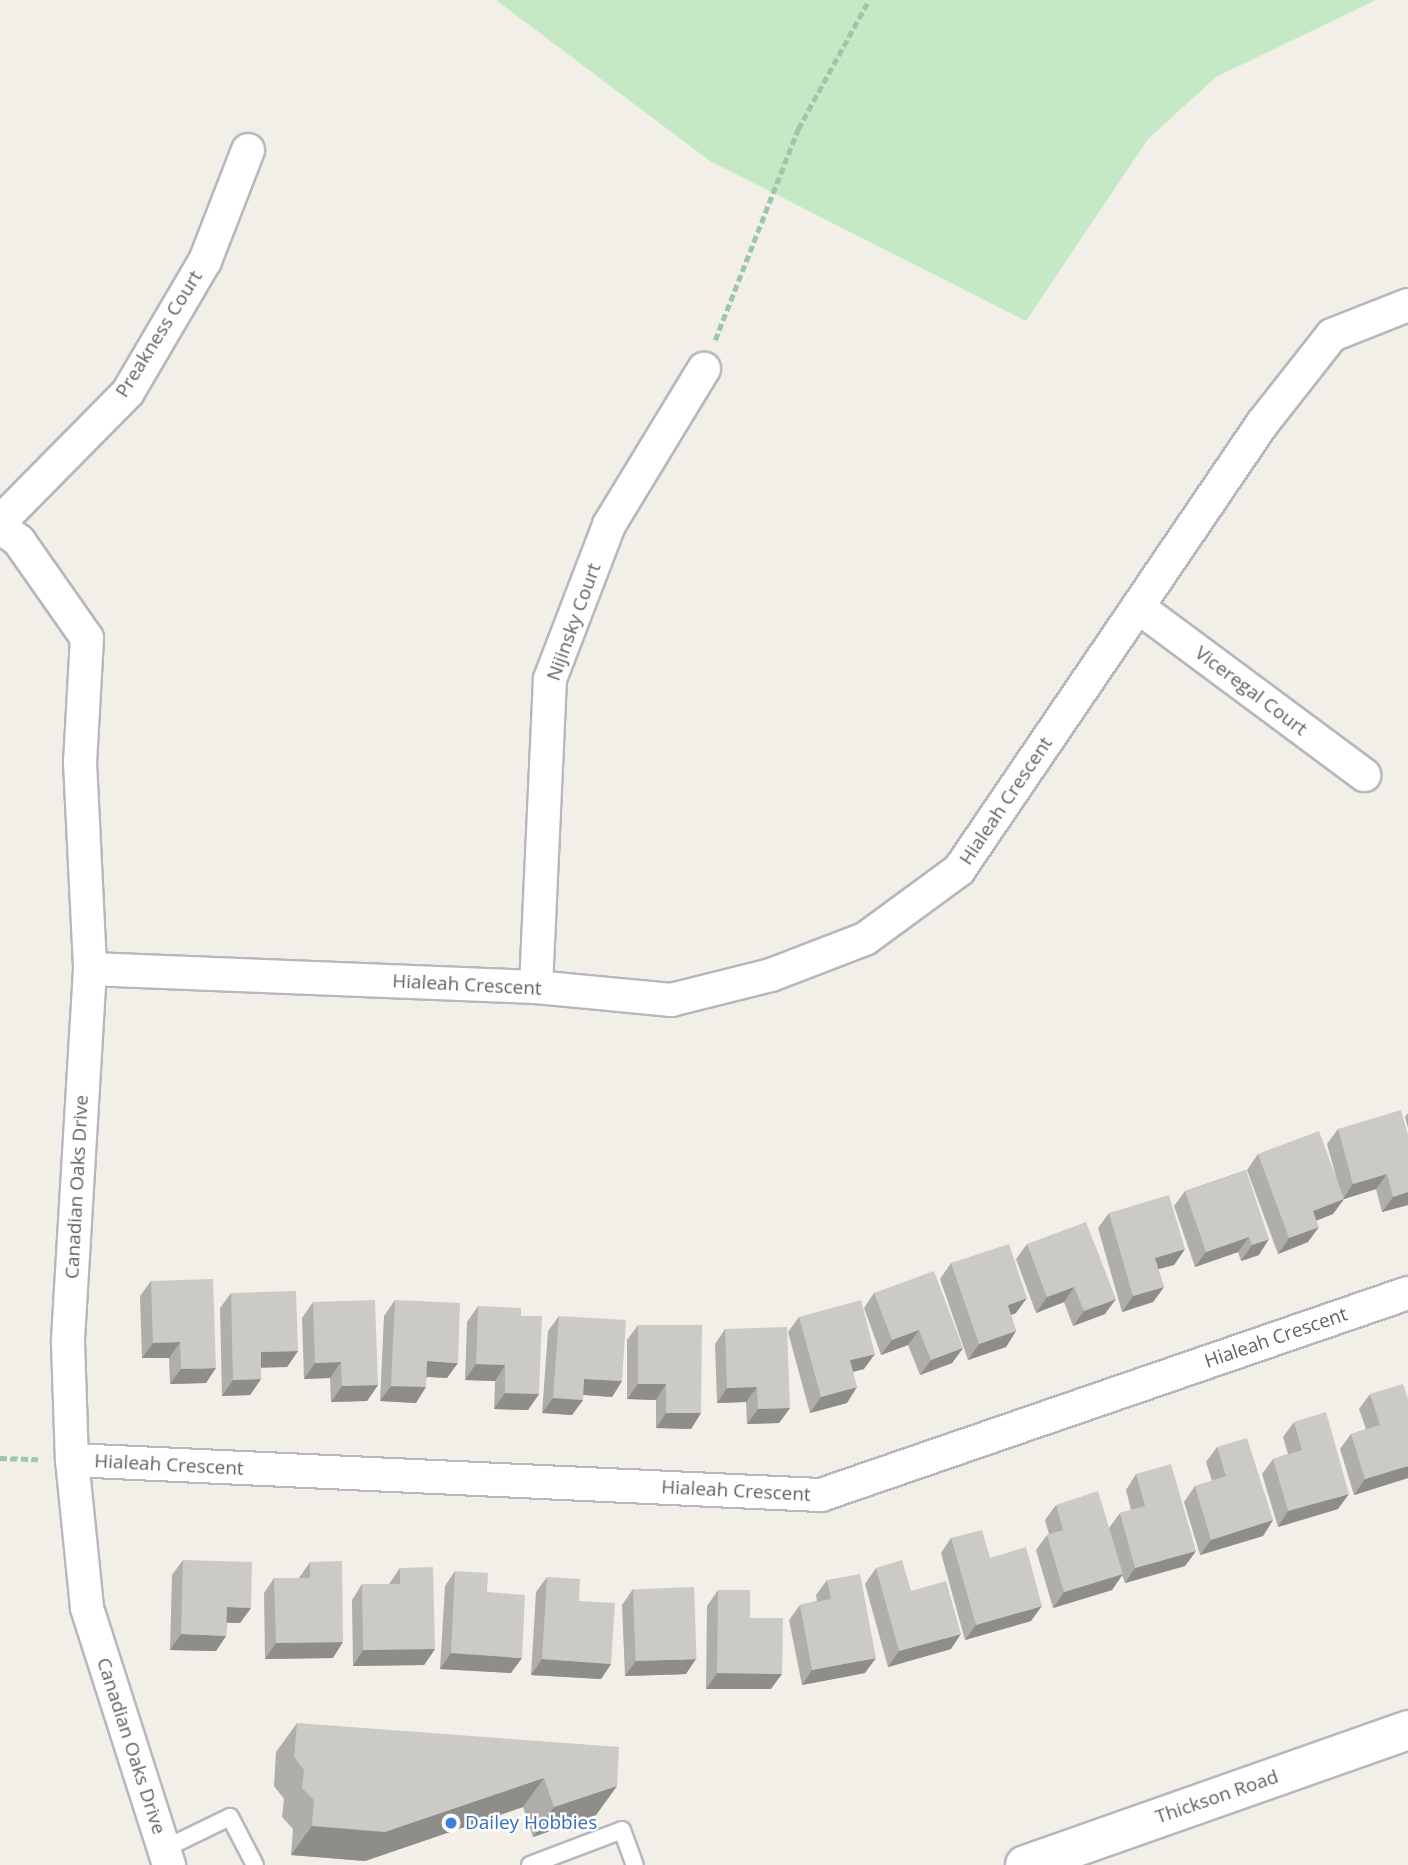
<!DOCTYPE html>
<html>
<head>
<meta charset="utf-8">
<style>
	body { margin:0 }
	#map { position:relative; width:1408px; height:1865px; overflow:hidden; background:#f1efe8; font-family:"Open Sans",sans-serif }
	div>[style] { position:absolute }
	.green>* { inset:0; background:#c5e8c5 }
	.path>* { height:4.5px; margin-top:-2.25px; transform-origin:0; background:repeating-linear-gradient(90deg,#9cc7a9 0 7px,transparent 0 10.5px) }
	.roads { filter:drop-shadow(2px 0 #b5b8bc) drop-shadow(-2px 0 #b5b8bc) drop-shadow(0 2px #b5b8bc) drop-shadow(0 -2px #b5b8bc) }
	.lane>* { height:16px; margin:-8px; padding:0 8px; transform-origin:8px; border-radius:8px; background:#fff }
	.street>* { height:32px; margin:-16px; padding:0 16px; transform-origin:16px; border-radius:16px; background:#fff }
	.secondary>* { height:38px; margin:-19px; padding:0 19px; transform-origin:19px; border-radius:19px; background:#fff }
	.wall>* { inset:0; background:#afaea9 }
	.shaded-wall>* { inset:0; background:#8f8d8a }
	.building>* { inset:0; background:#cccac5; transform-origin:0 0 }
	.dots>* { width:19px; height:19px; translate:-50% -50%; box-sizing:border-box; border:4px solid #fff; border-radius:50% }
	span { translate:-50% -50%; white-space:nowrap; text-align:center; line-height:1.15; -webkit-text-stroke:5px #fff; paint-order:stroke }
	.street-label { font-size:19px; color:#5f6368 }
	.shop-label { font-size:19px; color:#366cbe }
	.left { translate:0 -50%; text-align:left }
</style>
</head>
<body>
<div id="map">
	<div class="green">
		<i style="clip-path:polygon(496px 0,1376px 0,1216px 77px,1148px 139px,1026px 321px,710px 161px)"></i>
	</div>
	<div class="path">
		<i style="left:715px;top:340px;width:227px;rotate:-68.5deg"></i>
		<i style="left:798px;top:129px;width:147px;rotate:-61.2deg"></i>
		<i style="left:0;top:1458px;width:38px;rotate:2deg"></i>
	</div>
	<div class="roads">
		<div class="lane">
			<i style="left:164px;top:1849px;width:73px;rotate:-25.9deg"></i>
			<i style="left:230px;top:1817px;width:54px;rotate:62.5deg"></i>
			<i style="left:530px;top:1865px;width:98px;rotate:-20.8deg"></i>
			<i style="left:622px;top:1830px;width:37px;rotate:70deg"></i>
		</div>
		<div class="street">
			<i style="left:0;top:522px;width:182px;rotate:-45.4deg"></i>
			<i style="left:128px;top:392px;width:152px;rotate:-59.6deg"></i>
			<i style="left:205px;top:261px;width:119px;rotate:-68.8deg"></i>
			<i style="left:0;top:527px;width:24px;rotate:36deg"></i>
			<i style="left:19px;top:541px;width:118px;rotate:55deg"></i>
			<i style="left:87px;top:638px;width:124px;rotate:93.2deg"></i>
			<i style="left:80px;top:762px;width:207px;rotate:87.2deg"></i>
			<i style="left:90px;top:969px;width:374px;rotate:93.4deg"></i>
			<i style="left:68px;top:1342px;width:118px;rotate:88.1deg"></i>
			<i style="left:72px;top:1460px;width:149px;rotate:84.2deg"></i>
			<i style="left:87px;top:1608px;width:270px;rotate:72.3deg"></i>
			<i style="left:1138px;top:607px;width:282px;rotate:36.6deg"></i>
			<i style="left:90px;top:969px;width:446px;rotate:2.3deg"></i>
			<i style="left:536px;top:987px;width:136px;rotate:5.5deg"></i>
			<i style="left:671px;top:1000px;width:103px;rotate:-14deg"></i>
			<i style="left:771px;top:975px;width:101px;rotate:-21deg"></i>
			<i style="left:865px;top:939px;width:117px;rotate:-36.3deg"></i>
			<i style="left:959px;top:870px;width:539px;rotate:-55.81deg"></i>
			<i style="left:1262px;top:424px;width:113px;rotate:-51.8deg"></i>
			<i style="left:1332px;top:335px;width:82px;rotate:-21.5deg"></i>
			<i style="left:536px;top:987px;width:308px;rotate:-87.4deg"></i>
			<i style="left:550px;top:679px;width:165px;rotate:-69deg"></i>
			<i style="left:609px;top:525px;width:183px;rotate:-58.7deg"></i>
			<i style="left:72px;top:1460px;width:750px;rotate:2.68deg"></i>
			<i style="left:821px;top:1495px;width:621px;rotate:-18.99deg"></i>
		</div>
		<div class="secondary">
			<i style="left:1025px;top:1865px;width:406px;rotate:-19.4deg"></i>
		</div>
	</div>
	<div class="wall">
		<i style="clip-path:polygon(1408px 1113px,1408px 1128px,1405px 1117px)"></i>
		<i style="clip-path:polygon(1338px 1129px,1408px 1135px,1408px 1205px,1382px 1212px,1376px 1189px,1344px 1199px,1333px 1214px,1316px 1221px,1308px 1242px,1278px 1254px,1247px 1170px,1258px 1154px,1338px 1184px,1327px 1144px)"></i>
		<i style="clip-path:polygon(1246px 1170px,1259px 1255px,1241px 1261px,1238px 1252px,1195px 1267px,1174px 1206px,1185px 1191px)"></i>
		<i style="clip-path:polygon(1109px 1213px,1185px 1249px,1174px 1265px,1158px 1269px,1164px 1287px,1153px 1302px,1122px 1312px,1098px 1228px)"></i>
		<i style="clip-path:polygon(1027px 1244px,1105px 1314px,1073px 1326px,1064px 1302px,1036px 1313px,1016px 1259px)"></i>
		<i style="clip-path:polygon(951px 1263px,1016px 1313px,1011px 1315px,1016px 1331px,1006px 1347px,968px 1360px,940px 1279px)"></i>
		<i style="clip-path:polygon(151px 1281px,206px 1383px,170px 1384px,169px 1358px,142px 1358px,140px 1296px)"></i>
		<i style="clip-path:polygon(231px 1293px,298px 1351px,287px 1367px,261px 1367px,261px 1379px,250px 1395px,222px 1396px,220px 1308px)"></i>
		<i style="clip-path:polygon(874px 1293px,963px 1348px,952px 1363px,920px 1375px,908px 1345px,881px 1355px,864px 1308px)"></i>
		<i style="clip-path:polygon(395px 1300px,447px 1378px,427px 1377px,416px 1403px,380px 1401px,384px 1316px)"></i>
		<i style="clip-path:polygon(313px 1302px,378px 1385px,367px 1401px,331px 1402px,330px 1378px,304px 1379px,302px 1318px)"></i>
		<i style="clip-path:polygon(478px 1306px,521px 1316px,539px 1394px,528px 1410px,494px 1409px,495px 1381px,465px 1380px,467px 1322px)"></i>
		<i style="clip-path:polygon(559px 1316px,622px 1381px,612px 1397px,583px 1395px,583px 1400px,572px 1415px,542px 1413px,548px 1331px)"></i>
		<i style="clip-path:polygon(799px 1317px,864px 1369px,853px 1372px,847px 1403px,810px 1413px,788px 1332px)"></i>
		<i style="clip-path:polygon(638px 1325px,701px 1413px,691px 1429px,656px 1428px,656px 1400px,627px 1399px,627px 1340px)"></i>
		<i style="clip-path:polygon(725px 1329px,790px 1408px,779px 1423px,747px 1424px,746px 1402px,717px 1403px,715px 1344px)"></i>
		<i style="clip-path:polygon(1370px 1394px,1408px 1478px,1354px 1495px,1340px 1449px,1351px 1434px,1366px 1429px,1359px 1409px)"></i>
		<i style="clip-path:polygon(1294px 1422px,1338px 1509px,1278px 1527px,1262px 1474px,1273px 1459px,1288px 1454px,1283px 1437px)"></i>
		<i style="clip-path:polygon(1217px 1447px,1273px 1520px,1263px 1536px,1200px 1555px,1184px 1502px,1195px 1486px,1212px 1481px,1206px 1462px)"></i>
		<i style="clip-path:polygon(1136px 1474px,1196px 1551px,1185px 1566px,1125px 1583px,1122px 1575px,1112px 1590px,1053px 1608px,1036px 1550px,1047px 1535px,1049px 1534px,1045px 1520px,1056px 1505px,1109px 1528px,1120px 1513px,1131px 1510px,1126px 1490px)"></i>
		<i style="clip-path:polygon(951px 1538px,990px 1558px,1031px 1621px,965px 1640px,941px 1553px)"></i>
		<i style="clip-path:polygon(183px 1560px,251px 1608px,240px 1623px,227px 1623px,226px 1636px,216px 1651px,170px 1650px,172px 1575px)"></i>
		<i style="clip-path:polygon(310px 1562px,333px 1658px,265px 1659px,264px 1593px,274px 1578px,299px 1578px)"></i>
		<i style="clip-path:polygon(400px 1568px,435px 1649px,424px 1665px,353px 1666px,352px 1600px,362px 1584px,389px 1584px)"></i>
		<i style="clip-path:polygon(876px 1568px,911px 1591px,951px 1649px,888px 1667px,865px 1584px)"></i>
		<i style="clip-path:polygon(455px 1571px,487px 1592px,511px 1673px,440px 1669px,445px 1586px)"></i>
		<i style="clip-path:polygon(547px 1577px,579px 1601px,611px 1664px,601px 1679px,531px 1675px,536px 1592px)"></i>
		<i style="clip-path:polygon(827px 1580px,865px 1673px,802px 1685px,789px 1620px,800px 1605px,817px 1601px,816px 1595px)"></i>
		<i style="clip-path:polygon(633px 1589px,686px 1674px,625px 1676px,622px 1605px)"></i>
		<i style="clip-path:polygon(718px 1590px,750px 1618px,771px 1689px,706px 1689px,707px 1606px)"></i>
		<i style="clip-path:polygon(297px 1723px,617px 1786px,596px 1815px,533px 1837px,523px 1807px,365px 1861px,291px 1855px,293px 1829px,282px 1817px,284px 1799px,274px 1786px,276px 1752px)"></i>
	</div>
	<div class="shaded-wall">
		<i style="clip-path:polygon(1387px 1174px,1376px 1189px,1344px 1199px,1333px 1214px,1302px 1226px,1313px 1211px,1343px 1199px,1353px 1184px)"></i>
		<i style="clip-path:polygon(1408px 1192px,1408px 1205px,1382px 1212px,1393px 1197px)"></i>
		<i style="clip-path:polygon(1319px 1227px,1308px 1242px,1278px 1254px,1289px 1238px)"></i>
		<i style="clip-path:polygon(1249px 1237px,1238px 1252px,1195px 1267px,1206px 1252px)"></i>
		<i style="clip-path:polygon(1269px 1239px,1259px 1255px,1241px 1261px,1252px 1245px)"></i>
		<i style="clip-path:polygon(1185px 1249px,1174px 1265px,1144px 1273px,1155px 1258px)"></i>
		<i style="clip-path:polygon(1074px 1287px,1064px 1302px,1036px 1313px,1047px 1297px)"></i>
		<i style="clip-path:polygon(1164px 1287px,1153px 1302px,1122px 1312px,1133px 1296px)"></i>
		<i style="clip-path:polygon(1027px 1298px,1016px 1313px,997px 1320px,1008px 1305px)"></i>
		<i style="clip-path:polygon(1116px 1299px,1105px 1314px,1073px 1326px,1084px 1311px)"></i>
		<i style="clip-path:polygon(919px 1330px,908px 1345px,881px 1355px,892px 1340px)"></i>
		<i style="clip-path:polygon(1016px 1331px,1006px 1347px,968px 1360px,979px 1344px)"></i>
		<i style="clip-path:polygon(180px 1342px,169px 1358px,142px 1358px,153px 1343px)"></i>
		<i style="clip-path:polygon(963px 1348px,952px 1363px,920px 1375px,931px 1360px)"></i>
		<i style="clip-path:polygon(298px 1351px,287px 1367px,250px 1368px,261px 1352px)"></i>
		<i style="clip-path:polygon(875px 1354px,864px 1369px,840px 1375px,850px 1360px)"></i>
		<i style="clip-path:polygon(427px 1361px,458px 1363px,447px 1378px,416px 1376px)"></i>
		<i style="clip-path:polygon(341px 1362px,330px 1378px,304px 1379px,315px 1363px)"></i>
		<i style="clip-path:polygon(476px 1364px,505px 1365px,495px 1381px,465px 1380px)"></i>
		<i style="clip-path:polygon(216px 1368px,206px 1383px,170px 1384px,181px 1369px)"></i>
		<i style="clip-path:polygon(261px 1379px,250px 1395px,222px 1396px,233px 1380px)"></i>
		<i style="clip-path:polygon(584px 1379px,622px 1381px,612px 1397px,573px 1394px)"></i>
		<i style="clip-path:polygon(638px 1384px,666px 1384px,656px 1400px,627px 1399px)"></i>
		<i style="clip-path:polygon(378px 1385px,367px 1401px,331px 1402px,342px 1386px)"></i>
		<i style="clip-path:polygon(391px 1386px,426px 1387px,416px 1403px,380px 1401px)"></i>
		<i style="clip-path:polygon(757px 1387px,746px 1402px,717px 1403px,727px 1388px)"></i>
		<i style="clip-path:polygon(857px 1387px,847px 1403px,810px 1413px,821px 1397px)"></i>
		<i style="clip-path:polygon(505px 1393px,539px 1394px,528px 1410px,494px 1409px)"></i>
		<i style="clip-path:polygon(553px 1398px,583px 1400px,572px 1415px,542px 1413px)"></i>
		<i style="clip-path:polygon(790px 1408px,779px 1423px,747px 1424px,758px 1409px)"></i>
		<i style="clip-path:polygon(666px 1413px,701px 1413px,691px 1429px,656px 1428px)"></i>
		<i style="clip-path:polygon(1408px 1466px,1408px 1478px,1354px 1495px,1365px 1479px)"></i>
		<i style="clip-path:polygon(1349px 1494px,1338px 1509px,1278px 1527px,1288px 1511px)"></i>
		<i style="clip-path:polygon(1273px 1520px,1263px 1536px,1200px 1555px,1211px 1540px)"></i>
		<i style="clip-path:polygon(1196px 1551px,1185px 1566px,1125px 1583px,1135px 1568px)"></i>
		<i style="clip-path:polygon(1123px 1574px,1112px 1590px,1053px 1608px,1064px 1592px)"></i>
		<i style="clip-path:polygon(1042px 1606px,1031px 1621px,965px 1640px,976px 1625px)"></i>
		<i style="clip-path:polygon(227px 1607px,251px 1608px,240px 1623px,216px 1622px)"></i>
		<i style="clip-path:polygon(181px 1634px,226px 1636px,216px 1651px,170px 1650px)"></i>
		<i style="clip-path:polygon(961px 1634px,951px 1649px,888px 1667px,899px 1651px)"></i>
		<i style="clip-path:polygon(343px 1642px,333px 1658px,265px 1659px,276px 1643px)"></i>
		<i style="clip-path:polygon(435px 1649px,424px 1665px,353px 1666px,363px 1650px)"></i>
		<i style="clip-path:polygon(451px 1653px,522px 1658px,511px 1673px,440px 1669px)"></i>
		<i style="clip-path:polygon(876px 1658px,865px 1673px,802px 1685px,812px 1670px)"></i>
		<i style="clip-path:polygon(542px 1659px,611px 1664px,601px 1679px,531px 1675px)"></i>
		<i style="clip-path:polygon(696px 1659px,686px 1674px,625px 1676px,636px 1661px)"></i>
		<i style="clip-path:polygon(717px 1673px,782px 1674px,771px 1689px,706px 1689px)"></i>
		<i style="clip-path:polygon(544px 1778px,523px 1807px,365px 1861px,291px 1855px,312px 1826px)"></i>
		<i style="clip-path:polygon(617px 1786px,596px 1815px,533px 1837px,554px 1807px)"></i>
	</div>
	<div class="building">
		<i style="clip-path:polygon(1401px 1110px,1408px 1135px,1408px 1192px,1393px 1197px,1387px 1174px,1353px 1184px,1338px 1129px)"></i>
		<i style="clip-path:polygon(1319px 1131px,1344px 1199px,1313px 1211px,1319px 1227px,1289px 1238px,1258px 1154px)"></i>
		<i style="clip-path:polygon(1246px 1170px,1269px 1239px,1252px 1245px,1249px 1237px,1206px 1252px,1185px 1191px)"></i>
		<i style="clip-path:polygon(1169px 1195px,1185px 1249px,1155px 1258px,1164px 1287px,1133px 1296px,1109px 1213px)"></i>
		<i style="clip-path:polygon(1086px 1222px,1116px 1299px,1084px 1311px,1074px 1287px,1047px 1297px,1027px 1244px)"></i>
		<i style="clip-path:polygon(1009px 1244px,1027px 1298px,1008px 1305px,1016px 1331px,979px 1344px,951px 1263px)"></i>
		<i style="clip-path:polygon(934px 1271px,963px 1348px,931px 1360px,919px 1330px,892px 1340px,874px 1293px)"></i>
		<i style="clip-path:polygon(213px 1279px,216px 1368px,181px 1369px,180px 1342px,153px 1343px,151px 1281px)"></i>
		<i style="clip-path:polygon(296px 1291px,298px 1351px,261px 1352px,261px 1379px,233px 1380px,231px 1293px)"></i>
		<i style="clip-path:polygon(375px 1300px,378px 1385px,342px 1386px,341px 1362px,315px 1363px,313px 1302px)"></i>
		<i style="clip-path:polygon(395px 1300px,460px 1303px,458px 1363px,427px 1361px,426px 1387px,391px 1386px)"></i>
		<i style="clip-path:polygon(861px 1300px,875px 1354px,850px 1360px,857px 1387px,821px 1397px,799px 1317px)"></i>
		<i style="clip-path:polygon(478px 1306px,521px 1308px,521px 1316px,542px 1316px,539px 1394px,505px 1393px,505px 1365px,476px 1364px)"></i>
		<i style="clip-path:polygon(559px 1316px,626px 1320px,622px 1381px,584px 1379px,583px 1400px,553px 1398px)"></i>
		<i style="clip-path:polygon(638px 1325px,702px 1325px,701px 1413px,666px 1413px,666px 1384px,638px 1384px)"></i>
		<i style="clip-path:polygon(787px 1327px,790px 1408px,758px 1409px,757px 1387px,727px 1388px,725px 1329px)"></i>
		<i style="clip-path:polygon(1403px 1384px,1408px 1399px,1408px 1466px,1365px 1479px,1351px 1434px,1380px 1425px,1370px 1394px)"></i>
		<i style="clip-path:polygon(1326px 1412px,1349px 1494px,1288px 1511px,1273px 1459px,1302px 1450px,1294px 1422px)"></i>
		<i style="clip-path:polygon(1247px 1438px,1273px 1520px,1211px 1540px,1195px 1486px,1226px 1476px,1217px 1447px)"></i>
		<i style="clip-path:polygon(1171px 1464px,1196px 1551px,1135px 1568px,1120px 1513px,1145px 1506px,1136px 1474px)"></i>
		<i style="clip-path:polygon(1098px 1491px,1123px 1574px,1064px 1592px,1047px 1535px,1063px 1530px,1056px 1505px)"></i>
		<i style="clip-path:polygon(982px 1530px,990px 1558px,1026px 1547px,1042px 1606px,976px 1625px,951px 1538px)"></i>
		<i style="clip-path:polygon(183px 1560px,252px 1562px,251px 1608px,227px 1607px,226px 1636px,181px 1634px)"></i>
		<i style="clip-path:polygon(902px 1560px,911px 1591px,946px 1581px,961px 1634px,899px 1651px,876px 1568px)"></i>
		<i style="clip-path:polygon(342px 1561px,343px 1642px,276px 1643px,274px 1578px,310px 1578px,310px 1562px)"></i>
		<i style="clip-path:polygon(433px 1567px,435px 1649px,363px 1650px,362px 1584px,400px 1584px,400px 1568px)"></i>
		<i style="clip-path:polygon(455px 1571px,488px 1573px,487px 1592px,525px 1595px,522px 1658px,451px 1653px)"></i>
		<i style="clip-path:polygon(860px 1574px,876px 1658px,812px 1670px,800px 1605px,831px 1599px,827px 1580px)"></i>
		<i style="clip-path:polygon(547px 1577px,580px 1579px,579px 1601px,615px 1603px,611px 1664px,542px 1659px)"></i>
		<i style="left:694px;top:1587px;width:72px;height:61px;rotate:88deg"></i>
		<i style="clip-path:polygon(718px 1590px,750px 1590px,750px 1618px,783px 1618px,782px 1674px,717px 1673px)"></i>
		<i style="clip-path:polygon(297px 1723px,619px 1747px,617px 1786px,554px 1807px,544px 1778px,385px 1832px,312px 1826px,314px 1800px,302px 1788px,304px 1770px,294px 1757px)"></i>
	</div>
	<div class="dots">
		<i style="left:451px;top:1823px;background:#3f7fe0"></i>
	</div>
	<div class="street-label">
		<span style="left:159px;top:334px;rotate:-58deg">Preakness Court</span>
		<span style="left:574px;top:622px;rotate:-70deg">Nijinsky Court</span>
		<span style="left:1251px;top:691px;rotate:37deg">Viceregal Court</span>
		<span style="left:1006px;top:801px;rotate:-56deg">Hialeah Crescent</span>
		<span style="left:467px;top:985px;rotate:3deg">Hialeah Crescent</span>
		<span style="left:77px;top:1187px;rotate:-87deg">Canadian Oaks Drive</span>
		<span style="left:1276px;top:1338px;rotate:-19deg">Hialeah Crescent</span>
		<span style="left:169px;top:1465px;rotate:3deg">Hialeah Crescent</span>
		<span style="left:736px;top:1491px;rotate:3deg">Hialeah Crescent</span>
		<span style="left:131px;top:1746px;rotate:72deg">Canadian Oaks Drive</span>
		<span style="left:1217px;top:1797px;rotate:-19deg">Thickson Road</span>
	</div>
	<div class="shop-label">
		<span class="left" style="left:465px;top:1823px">Dailey Hobbies</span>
	</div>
</div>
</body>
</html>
